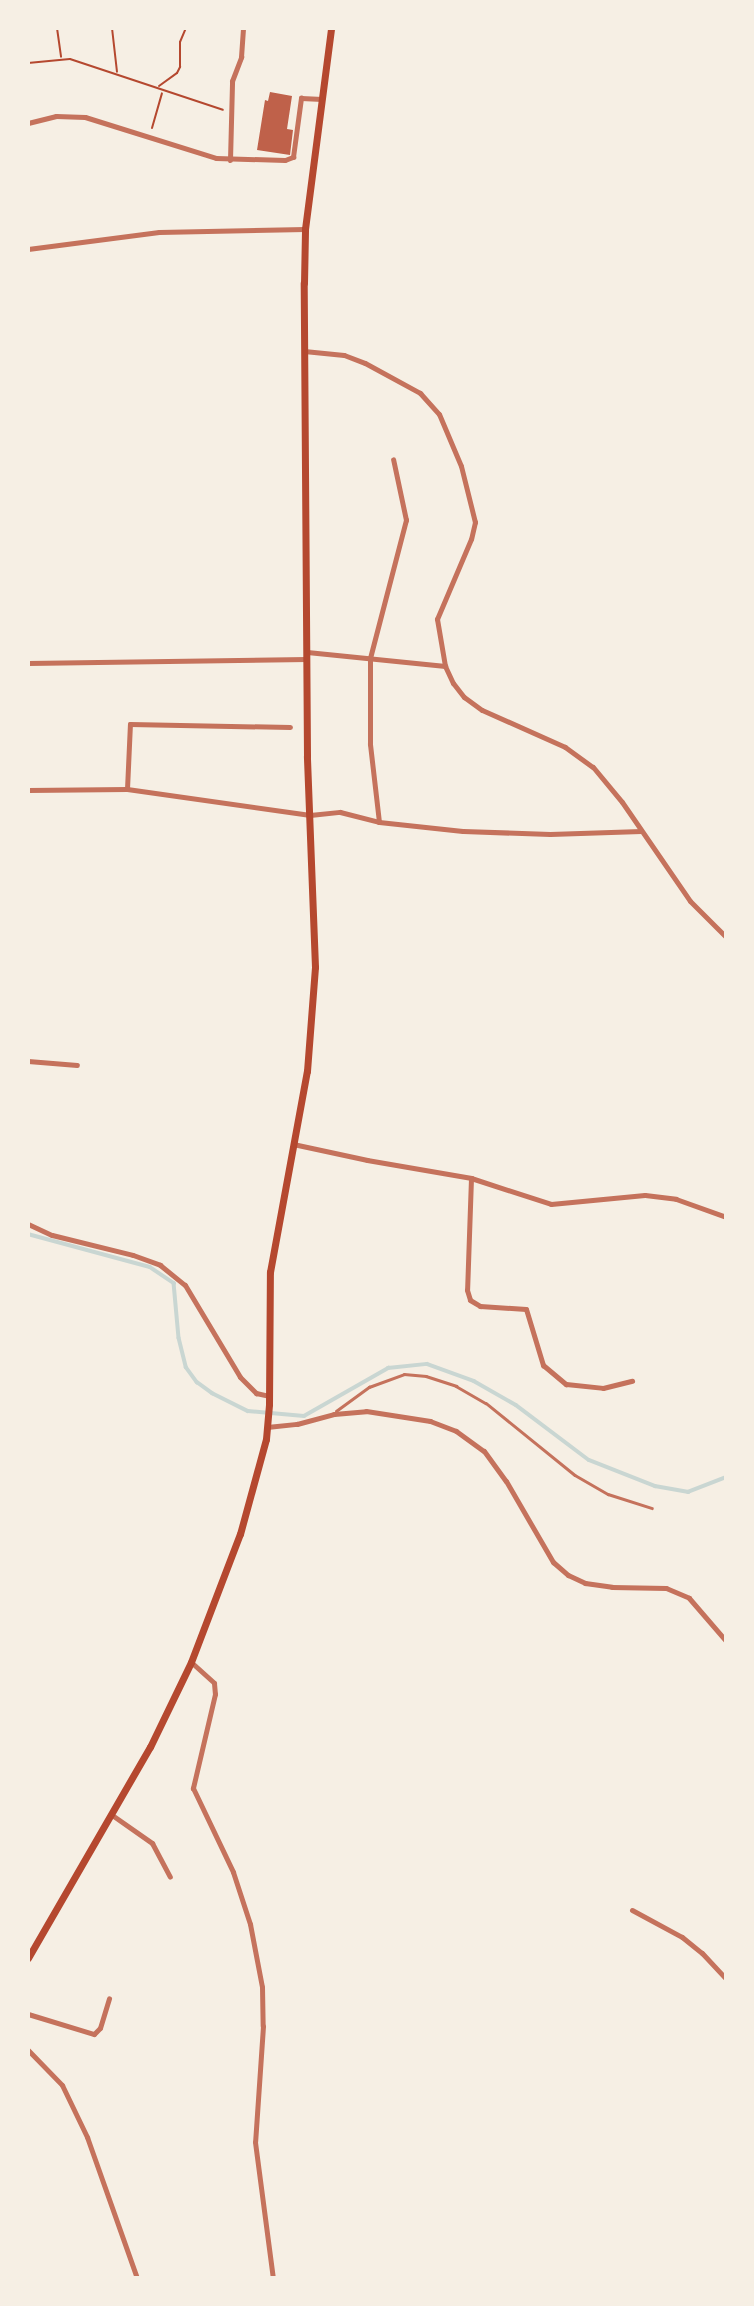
<!DOCTYPE html>
<html>
<head>
<meta charset="utf-8">
<style>
	body { margin:0 }
	#map { position:relative; width:754px; height:2306px; overflow:hidden; background:#f6efe4; font-family:Mulish,sans-serif }
	div>[style] { position:absolute }
	.stream>* { height:3.5px; margin:-1.75px; padding:0 1.75px; transform-origin:1.75px; border-radius:1.75px; background:#c9d6d2 }
	.building>* { inset:0; background:#bf614a }
	.path>* { height:2px; margin:-1px; padding:0 1px; transform-origin:1px; border-radius:1px; background:#b5482f }
	.service>* { height:2.5px; margin:-1.25px; padding:0 1.25px; transform-origin:1.25px; border-radius:1.25px; background:#c5725c }
	.minor>* { height:5px; margin:-2.5px; padding:0 2.5px; transform-origin:2.5px; border-radius:2.5px; background:#c5725c }
	.secondary>* { height:7px; margin:-3.5px; padding:0 3.5px; transform-origin:3.5px; border-radius:3.5px; background:#b5482f }
	span { translate:-50% -50%; white-space:nowrap; text-align:center; line-height:1.15; -webkit-text-stroke:5px #f6efe4; paint-order:stroke }
	.frame { position:absolute; inset:0; border:30px solid #f6efe4; pointer-events:none }
</style>
</head>
<body>
<div id="map">
	<div class="stream">
		<i style="left:28px;top:1234px;width:126px;rotate:15.1deg"></i>
		<i style="left:150px;top:1267px;width:29px;rotate:34deg"></i>
		<i style="left:174px;top:1283px;width:55px;rotate:84.8deg"></i>
		<i style="left:179px;top:1338px;width:30px;rotate:76deg"></i>
		<i style="left:186px;top:1367px;width:19px;rotate:54deg"></i>
		<i style="left:197px;top:1382px;width:19px;rotate:36deg"></i>
		<i style="left:212px;top:1393px;width:40px;rotate:26.6deg"></i>
		<i style="left:248px;top:1411px;width:56px;rotate:5.1deg"></i>
		<i style="left:304px;top:1416px;width:97px;rotate:-29.7deg"></i>
		<i style="left:388px;top:1368px;width:39px;rotate:-6deg"></i>
		<i style="left:427px;top:1364px;width:50px;rotate:19.9deg"></i>
		<i style="left:474px;top:1381px;width:48px;rotate:29.7deg"></i>
		<i style="left:516px;top:1405px;width:91px;rotate:37deg"></i>
		<i style="left:589px;top:1460px;width:71px;rotate:21.5deg"></i>
		<i style="left:655px;top:1486px;width:34px;rotate:10deg"></i>
		<i style="left:688px;top:1492px;width:41px;rotate:-21.5deg"></i>
	</div>
	<div class="building">
		<i style="clip-path:polygon(270px 92px,292px 96px,287px 129px,293px 130px,290px 155px,257px 150px,265px 100px,268px 101px)"></i>
	</div>
	<div class="path">
		<i style="left:57px;top:28px;width:29px;rotate:82deg"></i>
		<i style="left:112px;top:28px;width:44px;rotate:83.5deg"></i>
		<i style="left:28px;top:63px;width:42px;rotate:-5.4deg"></i>
		<i style="left:70px;top:59px;width:161px;rotate:18.4deg"></i>
		<i style="left:159px;top:86px;width:22px;rotate:-36deg"></i>
		<i style="left:177px;top:73px;width:7px;rotate:-63deg"></i>
		<i style="left:180px;top:67px;width:25px;rotate:-90deg"></i>
		<i style="left:180px;top:42px;width:15px;rotate:-67deg"></i>
		<i style="left:152px;top:128px;width:36px;rotate:-74deg"></i>
	</div>
	<div class="service">
		<i style="left:336px;top:1411px;width:41px;rotate:-36deg"></i>
		<i style="left:369px;top:1387px;width:37px;rotate:-20deg"></i>
		<i style="left:404px;top:1374px;width:22px;rotate:5deg"></i>
		<i style="left:426px;top:1376px;width:32px;rotate:18deg"></i>
		<i style="left:456px;top:1386px;width:34px;rotate:30deg"></i>
		<i style="left:486px;top:1403px;width:114px;rotate:39deg"></i>
		<i style="left:575px;top:1475px;width:38px;rotate:30deg"></i>
		<i style="left:608px;top:1494px;width:46px;rotate:17.7deg"></i>
	</div>
	<div class="minor">
		<i style="left:28px;top:123px;width:29px;rotate:-14deg"></i>
		<i style="left:56px;top:116px;width:29px;rotate:2deg"></i>
		<i style="left:85px;top:117px;width:137px;rotate:17.4deg"></i>
		<i style="left:216px;top:158px;width:69px;rotate:1.7deg"></i>
		<i style="left:285px;top:160px;width:9px;rotate:-21deg"></i>
		<i style="left:293px;top:157px;width:60px;rotate:-82.3deg"></i>
		<i style="left:301px;top:98px;width:21px;rotate:3deg"></i>
		<i style="left:230px;top:160px;width:79px;rotate:-88.5deg"></i>
		<i style="left:232px;top:81px;width:26px;rotate:-69deg"></i>
		<i style="left:241px;top:57px;width:29px;rotate:-86deg"></i>
		<i style="left:28px;top:249px;width:132px;rotate:-7.4deg"></i>
		<i style="left:159px;top:232px;width:146px;rotate:-1.2deg"></i>
		<i style="left:304px;top:351px;width:40px;rotate:5.7deg"></i>
		<i style="left:344px;top:355px;width:22px;rotate:21deg"></i>
		<i style="left:365px;top:363px;width:63px;rotate:28.6deg"></i>
		<i style="left:420px;top:393px;width:28px;rotate:48deg"></i>
		<i style="left:439px;top:414px;width:56px;rotate:67.1deg"></i>
		<i style="left:461px;top:466px;width:58px;rotate:76deg"></i>
		<i style="left:475px;top:522px;width:17px;rotate:103deg"></i>
		<i style="left:471px;top:539px;width:87px;rotate:113deg"></i>
		<i style="left:437px;top:619px;width:48px;rotate:80.3deg"></i>
		<i style="left:445px;top:666px;width:19px;rotate:65deg"></i>
		<i style="left:453px;top:683px;width:18px;rotate:52deg"></i>
		<i style="left:464px;top:697px;width:22px;rotate:36deg"></i>
		<i style="left:482px;top:710px;width:91px;rotate:24deg"></i>
		<i style="left:565px;top:747px;width:34px;rotate:36deg"></i>
		<i style="left:593px;top:767px;width:45px;rotate:50.4deg"></i>
		<i style="left:622px;top:802px;width:120px;rotate:55.5deg"></i>
		<i style="left:690px;top:901px;width:51px;rotate:45deg"></i>
		<i style="left:307px;top:652px;width:139px;rotate:5.8deg"></i>
		<i style="left:28px;top:663px;width:279px;rotate:-0.8deg"></i>
		<i style="left:127px;top:789px;width:65px;rotate:-87.4deg"></i>
		<i style="left:130px;top:724px;width:160px;rotate:1.1deg"></i>
		<i style="left:28px;top:790px;width:99px;rotate:-0.6deg"></i>
		<i style="left:127px;top:789px;width:185px;rotate:8.1deg"></i>
		<i style="left:310px;top:815px;width:30px;rotate:-6deg"></i>
		<i style="left:340px;top:812px;width:40px;rotate:14.4deg"></i>
		<i style="left:379px;top:822px;width:84px;rotate:6.1deg"></i>
		<i style="left:463px;top:831px;width:87px;rotate:2deg"></i>
		<i style="left:550px;top:834px;width:91px;rotate:-1.9deg"></i>
		<i style="left:379px;top:822px;width:79px;rotate:-96.6deg"></i>
		<i style="left:370px;top:744px;width:86px;rotate:-90deg"></i>
		<i style="left:370px;top:658px;width:143px;rotate:-75.4deg"></i>
		<i style="left:406px;top:520px;width:62px;rotate:-102deg"></i>
		<i style="left:28px;top:1061px;width:49px;rotate:4.7deg"></i>
		<i style="left:293px;top:1144px;width:76px;rotate:12.2deg"></i>
		<i style="left:367px;top:1160px;width:106px;rotate:9.8deg"></i>
		<i style="left:471px;top:1178px;width:84px;rotate:18deg"></i>
		<i style="left:551px;top:1204px;width:94px;rotate:-5.5deg"></i>
		<i style="left:645px;top:1195px;width:31px;rotate:7deg"></i>
		<i style="left:676px;top:1199px;width:53px;rotate:19.8deg"></i>
		<i style="left:471px;top:1178px;width:112px;rotate:92deg"></i>
		<i style="left:467px;top:1290px;width:10px;rotate:73deg"></i>
		<i style="left:470px;top:1300px;width:12px;rotate:31deg"></i>
		<i style="left:480px;top:1306px;width:46px;rotate:3.7deg"></i>
		<i style="left:526px;top:1309px;width:59px;rotate:73.1deg"></i>
		<i style="left:543px;top:1365px;width:30px;rotate:40deg"></i>
		<i style="left:566px;top:1384px;width:37px;rotate:6deg"></i>
		<i style="left:603px;top:1388px;width:30px;rotate:-14deg"></i>
		<i style="left:28px;top:1224px;width:26px;rotate:25deg"></i>
		<i style="left:52px;top:1235px;width:83px;rotate:13.9deg"></i>
		<i style="left:133px;top:1255px;width:29px;rotate:20deg"></i>
		<i style="left:160px;top:1265px;width:32px;rotate:39deg"></i>
		<i style="left:185px;top:1285px;width:107px;rotate:59.1deg"></i>
		<i style="left:240px;top:1377px;width:23px;rotate:45deg"></i>
		<i style="left:256px;top:1393px;width:13px;rotate:13deg"></i>
		<i style="left:267px;top:1427px;width:30px;rotate:-6deg"></i>
		<i style="left:297px;top:1424px;width:38px;rotate:-15deg"></i>
		<i style="left:334px;top:1414px;width:32px;rotate:-5deg"></i>
		<i style="left:366px;top:1411px;width:65px;rotate:8.9deg"></i>
		<i style="left:430px;top:1421px;width:28px;rotate:21deg"></i>
		<i style="left:456px;top:1431px;width:34px;rotate:36deg"></i>
		<i style="left:484px;top:1451px;width:37px;rotate:54deg"></i>
		<i style="left:506px;top:1481px;width:94px;rotate:59.9deg"></i>
		<i style="left:553px;top:1562px;width:20px;rotate:41deg"></i>
		<i style="left:568px;top:1575px;width:19px;rotate:25deg"></i>
		<i style="left:585px;top:1583px;width:27px;rotate:8deg"></i>
		<i style="left:612px;top:1587px;width:54px;rotate:1.1deg"></i>
		<i style="left:666px;top:1588px;width:25px;rotate:23deg"></i>
		<i style="left:689px;top:1598px;width:57px;rotate:49.3deg"></i>
		<i style="left:191px;top:1662px;width:31px;rotate:42deg"></i>
		<i style="left:214px;top:1683px;width:11px;rotate:85deg"></i>
		<i style="left:215px;top:1694px;width:97px;rotate:103.2deg"></i>
		<i style="left:193px;top:1788px;width:93px;rotate:64.5deg"></i>
		<i style="left:233px;top:1872px;width:55px;rotate:71.9deg"></i>
		<i style="left:250px;top:1924px;width:64px;rotate:79.2deg"></i>
		<i style="left:262px;top:1987px;width:39px;rotate:89deg"></i>
		<i style="left:263px;top:2026px;width:116px;rotate:93.9deg"></i>
		<i style="left:255px;top:2142px;width:137px;rotate:82.5deg"></i>
		<i style="left:112px;top:1815px;width:49px;rotate:35deg"></i>
		<i style="left:152px;top:1843px;width:38px;rotate:62deg"></i>
		<i style="left:632px;top:1910px;width:57px;rotate:28.4deg"></i>
		<i style="left:682px;top:1937px;width:26px;rotate:39deg"></i>
		<i style="left:702px;top:1953px;width:35px;rotate:47deg"></i>
		<i style="left:28px;top:2014px;width:69px;rotate:16.9deg"></i>
		<i style="left:94px;top:2034px;width:8px;rotate:-45deg"></i>
		<i style="left:100px;top:2028px;width:31px;rotate:-73deg"></i>
		<i style="left:28px;top:2050px;width:49px;rotate:45.8deg"></i>
		<i style="left:62px;top:2085px;width:58px;rotate:64.3deg"></i>
		<i style="left:87px;top:2137px;width:150px;rotate:70.5deg"></i>
	</div>
	<div class="secondary">
		<i style="left:28px;top:1958px;width:244px;rotate:-60deg"></i>
		<i style="left:150px;top:1747px;width:94px;rotate:-64.2deg"></i>
		<i style="left:191px;top:1662px;width:137px;rotate:-69.1deg"></i>
		<i style="left:240px;top:1534px;width:98px;rotate:-74.7deg"></i>
		<i style="left:266px;top:1439px;width:35px;rotate:-85deg"></i>
		<i style="left:269px;top:1404px;width:132px;rotate:-89.6deg"></i>
		<i style="left:270px;top:1272px;width:204px;rotate:-79.6deg"></i>
		<i style="left:307px;top:1071px;width:104px;rotate:-85.6deg"></i>
		<i style="left:315px;top:967px;width:211px;rotate:-92.2deg"></i>
		<i style="left:307px;top:756px;width:473px;rotate:-90.4deg"></i>
		<i style="left:304px;top:283px;width:54px;rotate:-88.9deg"></i>
		<i style="left:305px;top:229px;width:203px;rotate:-82.6deg"></i>
	</div>
	<div class="frame"></div>
</div>
</body>
</html>
